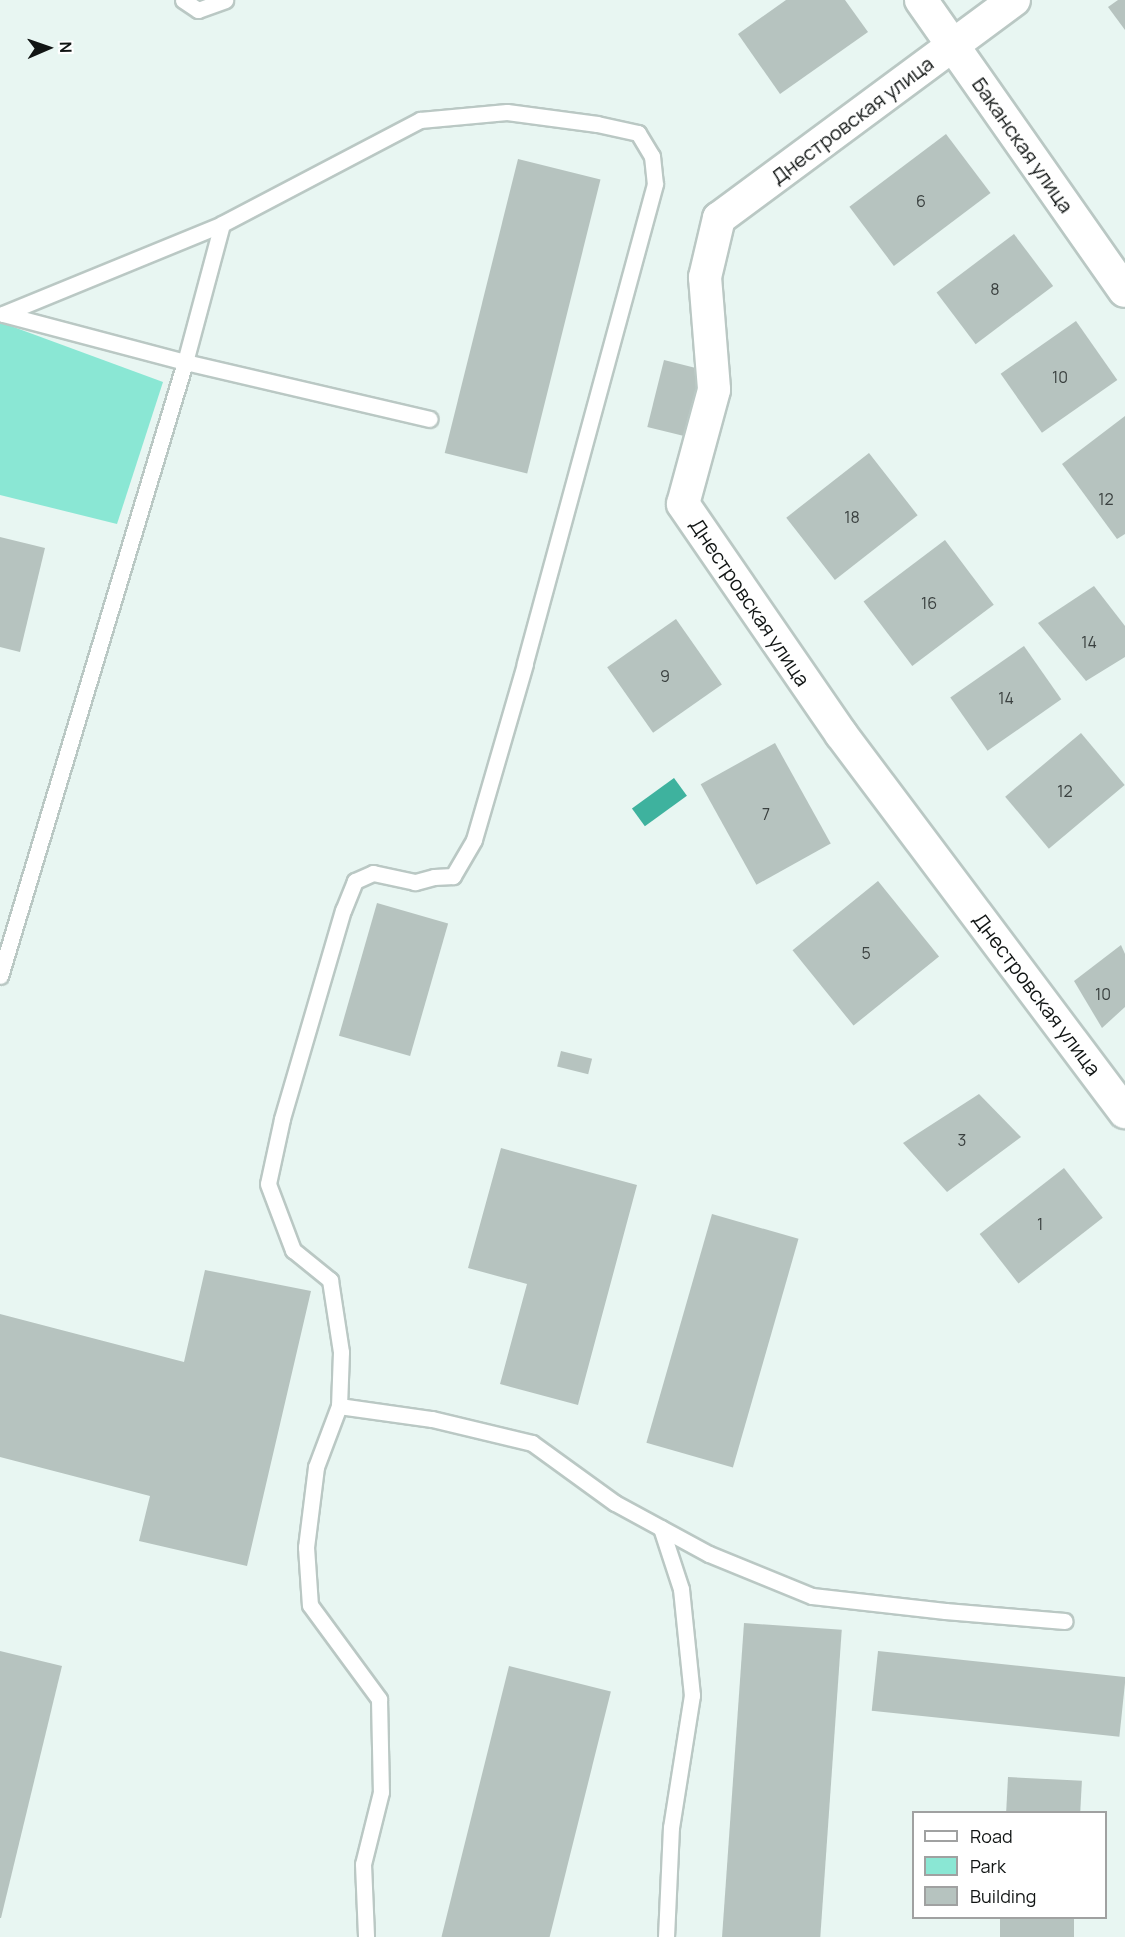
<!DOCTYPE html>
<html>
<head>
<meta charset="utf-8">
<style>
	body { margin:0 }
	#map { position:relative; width:1125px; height:1937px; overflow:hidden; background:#e8f6f2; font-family:Manrope,sans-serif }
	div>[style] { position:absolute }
	.green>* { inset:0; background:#8ae7d4 }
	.water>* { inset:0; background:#3eb29e; transform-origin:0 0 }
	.building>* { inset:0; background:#b6c3bf; transform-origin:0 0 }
	.roads { filter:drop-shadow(2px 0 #bac8c4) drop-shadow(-2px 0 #bac8c4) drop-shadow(0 2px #bac8c4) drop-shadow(0 -2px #bac8c4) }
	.lane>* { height:15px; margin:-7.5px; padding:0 7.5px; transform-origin:7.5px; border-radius:7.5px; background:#fff }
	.street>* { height:32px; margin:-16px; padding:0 16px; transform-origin:16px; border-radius:16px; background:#fff }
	span { translate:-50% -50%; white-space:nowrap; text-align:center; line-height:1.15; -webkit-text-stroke:6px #fff; paint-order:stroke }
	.number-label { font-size:16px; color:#3a403f }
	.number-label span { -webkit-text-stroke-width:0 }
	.street-label { font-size:20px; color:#111514 }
	.legend { position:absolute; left:912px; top:1811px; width:195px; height:108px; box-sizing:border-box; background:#fff; border:2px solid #a0a1a1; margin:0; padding:8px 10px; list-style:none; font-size:18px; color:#111514 }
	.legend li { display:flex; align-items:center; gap:12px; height:30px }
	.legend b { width:30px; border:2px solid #a0a1a1 }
	.north { position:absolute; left:18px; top:18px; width:60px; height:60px; -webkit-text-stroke:4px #fff; paint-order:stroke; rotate:88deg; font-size:16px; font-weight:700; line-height:24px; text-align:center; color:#111514 }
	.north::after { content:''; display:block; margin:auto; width:21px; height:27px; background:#111514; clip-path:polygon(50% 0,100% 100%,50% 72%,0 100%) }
</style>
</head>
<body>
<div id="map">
	<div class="green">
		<i style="clip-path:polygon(0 322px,163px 382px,117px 524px,0 495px)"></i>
	</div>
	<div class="water">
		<i style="left:674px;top:778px;width:22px;height:52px;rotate:54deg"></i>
	</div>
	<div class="building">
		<i style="clip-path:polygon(786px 0,845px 0,868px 32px,780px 94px,738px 34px)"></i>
		<i style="clip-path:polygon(1118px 0,1125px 0,1125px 30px,1108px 7px)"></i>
		<i style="left:946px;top:134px;width:74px;height:121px;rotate:53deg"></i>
		<i style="left:518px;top:159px;width:85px;height:303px;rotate:14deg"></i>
		<i style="left:1014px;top:234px;width:65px;height:97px;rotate:53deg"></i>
		<i style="left:1076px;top:321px;width:72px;height:92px;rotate:55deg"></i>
		<i style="left:664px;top:360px;width:41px;height:69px;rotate:14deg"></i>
		<i style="clip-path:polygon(1125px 416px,1125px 534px,1117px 539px,1062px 464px)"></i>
		<i style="left:869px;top:453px;width:79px;height:105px;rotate:52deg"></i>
		<i style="clip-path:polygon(0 537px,45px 548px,20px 652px,0 647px)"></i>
		<i style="left:945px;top:540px;width:81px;height:102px;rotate:53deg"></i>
		<i style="clip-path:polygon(1094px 586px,1125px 626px,1125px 657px,1086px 681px,1038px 623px)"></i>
		<i style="left:676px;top:619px;width:80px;height:84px;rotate:55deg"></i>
		<i style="left:1024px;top:646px;width:65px;height:90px;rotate:55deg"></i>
		<i style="left:1081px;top:733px;width:68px;height:99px;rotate:50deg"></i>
		<i style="left:775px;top:743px;width:115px;height:85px;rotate:61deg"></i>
		<i style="left:878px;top:881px;width:97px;height:110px;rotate:51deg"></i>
		<i style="left:377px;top:903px;width:74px;height:138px;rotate:16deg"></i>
		<i style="clip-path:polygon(1121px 945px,1125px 954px,1125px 1007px,1102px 1028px,1074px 981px)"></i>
		<i style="left:561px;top:1051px;width:32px;height:16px;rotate:14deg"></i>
		<i style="clip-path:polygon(979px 1094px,1021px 1137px,947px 1192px,903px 1143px)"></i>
		<i style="clip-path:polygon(501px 1148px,637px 1185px,578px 1405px,500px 1384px,527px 1284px,468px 1268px)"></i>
		<i style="left:1064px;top:1168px;width:63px;height:107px;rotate:52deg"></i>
		<i style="left:712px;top:1214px;width:90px;height:238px;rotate:16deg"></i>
		<i style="clip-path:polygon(205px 1270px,311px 1291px,247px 1566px,139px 1541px,150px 1496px,0 1457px,0 1314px,184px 1362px)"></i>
		<i style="left:744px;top:1623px;width:98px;height:315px;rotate:4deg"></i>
		<i style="clip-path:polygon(0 1651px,62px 1666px,1px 1918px,0 1918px)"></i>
		<i style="left:878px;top:1651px;width:249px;height:60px;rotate:6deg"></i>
		<i style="left:509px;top:1666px;width:105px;height:279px;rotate:14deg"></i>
		<i style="left:1008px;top:1777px;width:74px;height:35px;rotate:3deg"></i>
		<i style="left:1000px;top:1918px;width:74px;height:19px"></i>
	</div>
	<div class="roads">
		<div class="lane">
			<i style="left:183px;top:0;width:18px;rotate:34deg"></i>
			<i style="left:198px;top:10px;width:29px;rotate:-20deg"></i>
			<i style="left:222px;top:224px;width:143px;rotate:105deg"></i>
			<i style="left:185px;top:362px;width:188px;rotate:-165.2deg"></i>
			<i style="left:3px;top:314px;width:237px;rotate:-22.3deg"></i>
			<i style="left:222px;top:224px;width:224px;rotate:-27.7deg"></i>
			<i style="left:420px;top:120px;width:87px;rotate:-5.3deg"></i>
			<i style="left:507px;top:112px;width:91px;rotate:7.6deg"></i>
			<i style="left:597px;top:124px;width:42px;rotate:12.4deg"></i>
			<i style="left:638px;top:133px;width:27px;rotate:59deg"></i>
			<i style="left:652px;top:156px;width:28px;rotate:84deg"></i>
			<i style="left:655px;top:184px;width:497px;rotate:105.2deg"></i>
			<i style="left:525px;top:664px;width:183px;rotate:106.2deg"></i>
			<i style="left:474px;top:840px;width:42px;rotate:120.3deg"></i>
			<i style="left:453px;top:876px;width:19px;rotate:177deg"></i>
			<i style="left:434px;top:877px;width:20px;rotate:165deg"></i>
			<i style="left:415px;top:882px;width:43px;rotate:-167.9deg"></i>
			<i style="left:373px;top:873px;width:20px;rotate:156deg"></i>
			<i style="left:355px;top:881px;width:31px;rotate:112deg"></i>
			<i style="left:343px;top:910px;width:218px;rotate:106.3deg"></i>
			<i style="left:282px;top:1119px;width:66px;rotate:102.2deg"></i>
			<i style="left:268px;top:1184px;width:71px;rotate:69.3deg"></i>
			<i style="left:293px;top:1250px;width:48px;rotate:39deg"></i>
			<i style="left:330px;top:1280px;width:73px;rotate:81.3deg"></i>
			<i style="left:341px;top:1352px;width:54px;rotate:92.1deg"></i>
			<i style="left:339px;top:1406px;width:65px;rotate:110.7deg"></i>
			<i style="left:316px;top:1467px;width:81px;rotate:97.1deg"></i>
			<i style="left:306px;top:1547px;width:58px;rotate:86.1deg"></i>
			<i style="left:310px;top:1605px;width:117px;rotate:53.7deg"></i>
			<i style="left:379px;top:1699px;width:93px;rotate:88.8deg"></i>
			<i style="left:381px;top:1792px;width:74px;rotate:104deg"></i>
			<i style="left:363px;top:1864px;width:73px;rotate:87.6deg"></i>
			<i style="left:0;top:976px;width:641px;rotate:-73.23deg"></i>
			<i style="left:185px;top:362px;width:251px;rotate:13.1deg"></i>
			<i style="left:339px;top:1406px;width:94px;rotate:8deg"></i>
			<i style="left:432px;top:1419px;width:103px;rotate:13.5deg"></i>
			<i style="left:532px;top:1443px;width:102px;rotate:35.9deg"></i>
			<i style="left:615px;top:1503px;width:107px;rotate:28.5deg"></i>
			<i style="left:709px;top:1554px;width:111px;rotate:22.2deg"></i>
			<i style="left:812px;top:1596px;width:134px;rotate:6.4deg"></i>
			<i style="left:945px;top:1611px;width:120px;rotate:4.8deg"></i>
			<i style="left:661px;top:1528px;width:64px;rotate:71.8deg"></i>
			<i style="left:681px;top:1589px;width:107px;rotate:84.1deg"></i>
			<i style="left:692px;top:1695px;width:134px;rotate:99deg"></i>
			<i style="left:671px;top:1827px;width:110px;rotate:92.6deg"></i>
		</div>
		<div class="street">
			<i style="left:921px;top:0;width:355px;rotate:55deg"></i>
			<i style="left:1014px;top:0;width:367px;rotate:143.5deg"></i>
			<i style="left:719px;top:218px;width:61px;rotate:103.3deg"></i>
			<i style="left:705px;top:277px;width:113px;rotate:85.4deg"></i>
			<i style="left:714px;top:390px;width:118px;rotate:105.2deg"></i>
			<i style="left:683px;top:504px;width:279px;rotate:55.5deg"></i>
			<i style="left:841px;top:734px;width:473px;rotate:53.1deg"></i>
		</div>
	</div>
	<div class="number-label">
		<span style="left:921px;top:201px">6</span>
		<span style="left:995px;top:289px">8</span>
		<span style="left:1060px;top:377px">10</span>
		<span style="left:1106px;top:499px">12</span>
		<span style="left:852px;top:517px">18</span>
		<span style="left:929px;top:603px">16</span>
		<span style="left:1089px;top:642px">14</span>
		<span style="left:665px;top:676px">9</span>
		<span style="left:1006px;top:698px">14</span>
		<span style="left:1065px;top:791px">12</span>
		<span style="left:766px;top:814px">7</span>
		<span style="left:866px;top:953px">5</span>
		<span style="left:1103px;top:994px">10</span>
		<span style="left:962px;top:1140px">3</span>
		<span style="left:1040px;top:1224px">1</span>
	</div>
	<div class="street-label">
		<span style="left:852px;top:120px;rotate:-37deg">Днестровская улица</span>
		<span style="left:1023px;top:145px;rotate:55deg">Баканская улица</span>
		<span style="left:750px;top:602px;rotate:56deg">Днестровская улица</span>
		<span style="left:1037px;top:994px;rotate:53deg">Днестровская улица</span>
	</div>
	<ul class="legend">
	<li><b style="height:8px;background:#fff"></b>Road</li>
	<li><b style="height:16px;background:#8ae7d4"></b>Park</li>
	<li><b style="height:16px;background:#b6c3bf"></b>Building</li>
	</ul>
	<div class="north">N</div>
</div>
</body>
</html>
